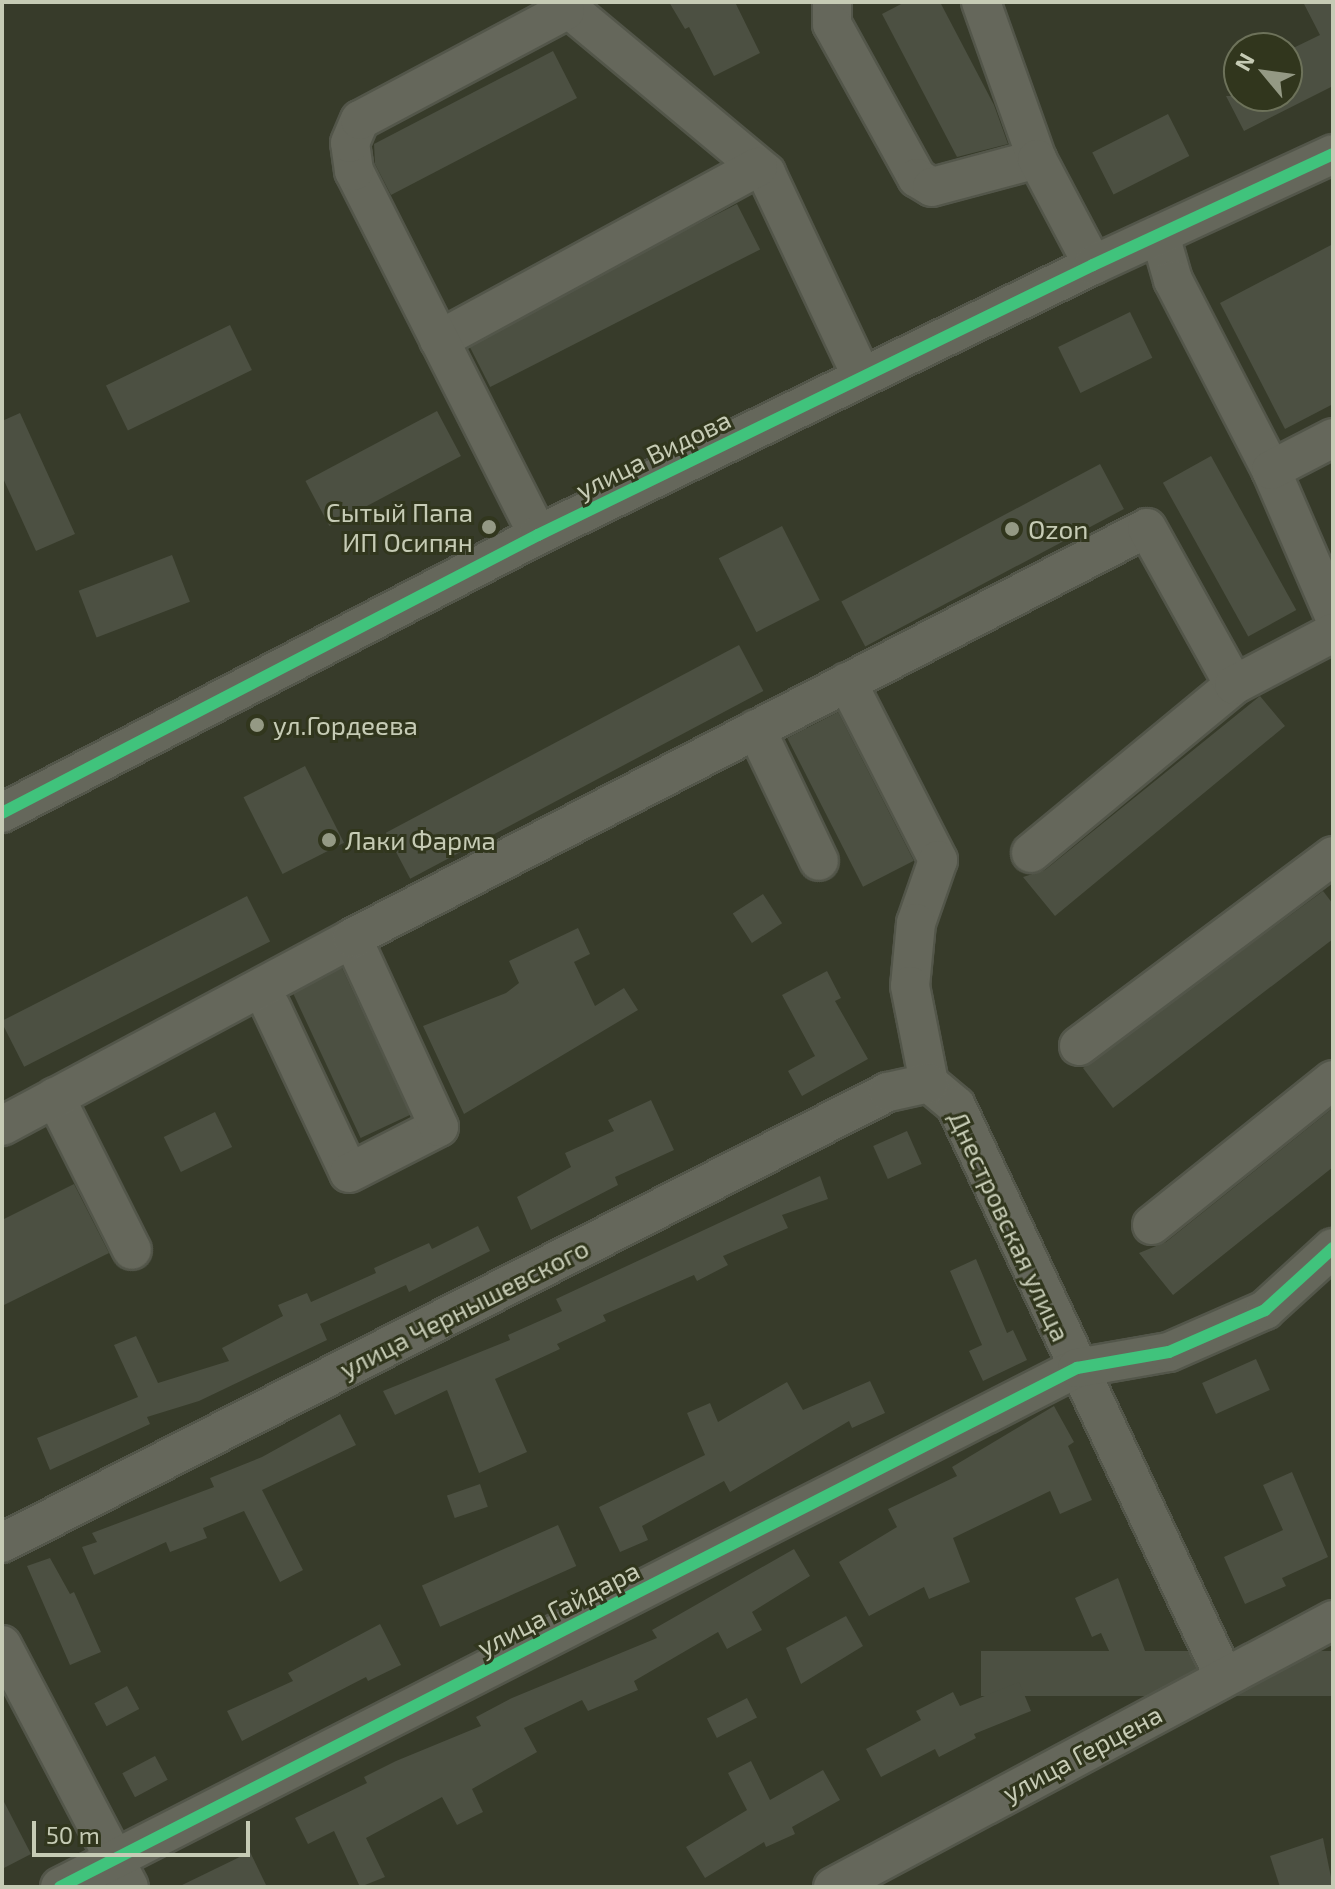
<!DOCTYPE html>
<html>
<head>
<meta charset="utf-8">
<style>
	body { margin:0 }
	#map { position:relative; width:1335px; height:1889px; overflow:hidden; background:#373b2a; font-family:"Exo 2",sans-serif }
	div>[style] { position:absolute }
	.building>* { inset:0; background:#4c5042; transform-origin:0 0 }
	.roads { filter:drop-shadow(2px 0 #53564a) drop-shadow(-2px 0 #53564a) drop-shadow(0 2px #53564a) drop-shadow(0 -2px #53564a) }
	.minor>* { height:38px; margin:-19px; padding:0 19px; transform-origin:19px; border-radius:19px; background:#65675b }
	.cycleway>* { height:12px; margin:-6px; padding:0 6px; transform-origin:6px; border-radius:6px; background:#40c37c }
	.dots>* { width:22px; height:22px; translate:-50% -50%; box-sizing:border-box; border:4px solid #31361d; border-radius:50% }
	span { translate:-50% -50%; white-space:nowrap; text-align:center; line-height:1.15; -webkit-text-stroke:6px #31361d; paint-order:stroke }
	.street-label { font-size:26px; color:#c6cbb5 }
	.poi-label { font-size:26px; color:#c6cbb5 }
	.right { translate:-100% -50%; text-align:right }
	.left { translate:0 -50%; text-align:left }
	.frame { position:absolute; inset:0; border:4px solid #c6cbb5; pointer-events:none }
	.north { position:absolute; left:1223px; top:32px; width:80px; height:80px; box-sizing:border-box; background:#31361d; border:2px solid #6d725a; border-radius:50%; rotate:299deg; font-size:22px; font-weight:700; line-height:32px; text-align:center; color:#c6cbb5 }
	.north::after { content:''; display:block; margin:auto; width:28px; height:36px; background:#949984; clip-path:polygon(50% 0,100% 100%,50% 72%,0 100%) }
	.scale { position:absolute; left:32px; top:1821px; width:218px; height:36px; box-sizing:border-box; border:4px solid #c6cbb5; border-top:0; padding-left:10px; font-size:24px; line-height:28px; white-space:nowrap; color:#c6cbb5; -webkit-text-stroke:6px #31361d; paint-order:stroke }
</style>
</head>
<body>
<div id="map">
	<div class="building">
		<i style="clip-path:polygon(669px 2px,735px 2px,760px 53px,714px 76px,689px 27px,685px 29px)"></i>
		<i style="clip-path:polygon(905px 2px,940px 2px,994px 105px,1008px 144px,957px 157px,882px 14px)"></i>
		<i style="clip-path:polygon(1303px 2px,1333px 2px,1333px 86px,1244px 131px,1226px 96px,1287px 96px,1287px 51px,1320px 35px)"></i>
		<i style="clip-path:polygon(553px 51px,577px 98px,391px 195px,375px 164px,374px 144px)"></i>
		<i style="left:1168px;top:114px;width:47px;height:85px;rotate:63deg"></i>
		<i style="left:737px;top:204px;width:51px;height:303px;rotate:63deg"></i>
		<i style="clip-path:polygon(1333px 244px,1333px 404px,1285px 429px,1220px 303px)"></i>
		<i style="left:1130px;top:312px;width:51px;height:80px;rotate:64deg"></i>
		<i style="left:230px;top:325px;width:50px;height:138px;rotate:64deg"></i>
		<i style="left:437px;top:411px;width:51px;height:149px;rotate:62deg"></i>
		<i style="clip-path:polygon(20px 413px,75px 534px,36px 551px,2px 476px,2px 421px)"></i>
		<i style="left:1211px;top:456px;width:176px;height:55px;rotate:61deg"></i>
		<i style="left:1100px;top:464px;width:51px;height:293px;rotate:62deg"></i>
		<i style="left:782px;top:526px;width:83px;height:71px;rotate:63deg"></i>
		<i style="left:172px;top:555px;width:50px;height:100px;rotate:69deg"></i>
		<i style="left:739px;top:645px;width:52px;height:400px;rotate:62deg"></i>
		<i style="clip-path:polygon(1260px 696px,1285px 726px,1055px 916px,1023px 877px,1045px 870px)"></i>
		<i style="left:838px;top:712px;width:167px;height:57px;rotate:63deg"></i>
		<i style="left:305px;top:766px;width:86px;height:69px;rotate:63deg"></i>
		<i style="clip-path:polygon(1323px 891px,1333px 904px,1333px 939px,1113px 1108px,1083px 1068px)"></i>
		<i style="left:763px;top:894px;width:35px;height:36px;rotate:57deg"></i>
		<i style="left:247px;top:896px;width:51px;height:276px;rotate:63deg"></i>
		<i style="clip-path:polygon(578px 928px,590px 954px,574px 962px,595px 1006px,624px 988px,638px 1010px,464px 1114px,423px 1026px,506px 993px,519px 983px,509px 961px)"></i>
		<i style="left:342px;top:968px;width:162px;height:55px;rotate:65deg"></i>
		<i style="clip-path:polygon(827px 971px,841px 998px,835px 1001px,868px 1059px,802px 1096px,788px 1071px,815px 1056px,782px 995px)"></i>
		<i style="clip-path:polygon(651px 1100px,674px 1150px,615px 1177px,618px 1185px,531px 1230px,517px 1197px,571px 1167px,565px 1153px,614px 1131px,608px 1120px)"></i>
		<i style="clip-path:polygon(1333px 1108px,1333px 1167px,1173px 1295px,1139px 1253px,1166px 1242px)"></i>
		<i style="left:215px;top:1112px;width:39px;height:57px;rotate:64deg"></i>
		<i style="left:907px;top:1131px;width:36px;height:37px;rotate:66deg"></i>
		<i style="clip-path:polygon(820px 1176px,828px 1199px,782px 1215px,788px 1228px,723px 1256px,728px 1265px,697px 1281px,694px 1275px,603px 1315px,606px 1321px,557px 1344px,560px 1349px,495px 1379px,527px 1452px,479px 1473px,447px 1390px,395px 1415px,383px 1391px,510px 1340px,508px 1335px,562px 1311px,556px 1299px)"></i>
		<i style="clip-path:polygon(74px 1184px,109px 1253px,2px 1306px,2px 1220px)"></i>
		<i style="clip-path:polygon(478px 1226px,490px 1251px,409px 1292px,406px 1285px,320px 1324px,327px 1340px,199px 1401px,147px 1417px,150px 1424px,50px 1470px,37px 1438px,138px 1397px,114px 1345px,136px 1336px,158px 1383px,229px 1361px,222px 1348px,283px 1316px,278px 1305px,307px 1293px,311px 1302px,376px 1273px,374px 1268px,429px 1243px,432px 1249px)"></i>
		<i style="clip-path:polygon(976px 1259px,1007px 1333px,1013px 1330px,1027px 1360px,983px 1381px,969px 1351px,982px 1345px,950px 1271px)"></i>
		<i style="left:1256px;top:1359px;width:34px;height:59px;rotate:66deg"></i>
		<i style="clip-path:polygon(870px 1381px,885px 1413px,852px 1428px,849px 1421px,730px 1492px,724px 1481px,642px 1526px,648px 1540px,620px 1552px,599px 1507px,705px 1455px,687px 1413px,710px 1403px,718px 1422px,787px 1382px,803px 1410px)"></i>
		<i style="clip-path:polygon(1054px 1406px,1074px 1442px,1068px 1446px,1092px 1500px,1060px 1514px,1050px 1491px,953px 1538px,970px 1582px,929px 1599px,924px 1587px,869px 1616px,839px 1562px,897px 1527px,888px 1509px,957px 1476px,952px 1467px)"></i>
		<i style="clip-path:polygon(340px 1414px,356px 1445px,262px 1490px,303px 1570px,280px 1582px,244px 1511px,203px 1528px,207px 1538px,170px 1552px,166px 1542px,94px 1575px,82px 1547px,97px 1542px,92px 1533px,214px 1487px,210px 1478px,262px 1457px)"></i>
		<i style="clip-path:polygon(1292px 1472px,1328px 1557px,1282px 1578px,1286px 1586px,1245px 1604px,1224px 1557px,1283px 1530px,1263px 1485px)"></i>
		<i style="left:480px;top:1484px;width:24px;height:35px;rotate:71deg"></i>
		<i style="left:558px;top:1525px;width:45px;height:149px;rotate:66deg"></i>
		<i style="clip-path:polygon(794px 1549px,810px 1576px,752px 1612px,762px 1630px,727px 1649px,718px 1632px,634px 1681px,638px 1690px,588px 1711px,582px 1700px,524px 1728px,537px 1752px,472px 1789px,483px 1812px,457px 1825px,442px 1797px,366px 1838px,385px 1877px,360px 1887px,334px 1831px,308px 1844px,295px 1818px,367px 1783px,364px 1777px,396px 1761px,481px 1726px,476px 1717px,512px 1698px,657px 1638px,652px 1630px)"></i>
		<i style="clip-path:polygon(50px 1558px,70px 1594px,74px 1592px,101px 1652px,70px 1665px,27px 1566px)"></i>
		<i style="clip-path:polygon(1118px 1578px,1148px 1659px,1119px 1673px,1101px 1633px,1092px 1637px,1075px 1598px)"></i>
		<i style="clip-path:polygon(846px 1616px,863px 1646px,801px 1684px,786px 1648px)"></i>
		<i style="clip-path:polygon(380px 1624px,401px 1665px,368px 1681px,366px 1677px,242px 1741px,227px 1711px,293px 1681px,288px 1673px)"></i>
		<i style="left:1333px;top:1651px;width:45px;height:352px;rotate:90deg"></i>
		<i style="clip-path:polygon(1019px 1682px,1031px 1711px,974px 1734px,976px 1738px,939px 1757px,935px 1749px,881px 1777px,866px 1749px,921px 1720px,916px 1711px,953px 1692px,960px 1706px)"></i>
		<i style="left:127px;top:1686px;width:26px;height:37px;rotate:62deg"></i>
		<i style="left:747px;top:1698px;width:22px;height:45px;rotate:63deg"></i>
		<i style="left:155px;top:1756px;width:27px;height:37px;rotate:62deg"></i>
		<i style="clip-path:polygon(751px 1761px,770px 1800px,823px 1770px,840px 1800px,792px 1827px,795px 1834px,766px 1847px,764px 1842px,705px 1878px,686px 1847px,747px 1810px,728px 1773px)"></i>
		<i style="clip-path:polygon(2px 1798px,31px 1854px,2px 1869px)"></i>
		<i style="clip-path:polygon(1323px 1838px,1333px 1887px,1280px 1887px,1270px 1856px)"></i>
		<i style="clip-path:polygon(250px 1852px,267px 1887px,178px 1887px)"></i>
	</div>
	<div class="roads">
		<div class="minor">
			<i style="left:561px;top:2px;width:267px;rotate:39.8deg"></i>
			<i style="left:766px;top:173px;width:225px;rotate:64.8deg"></i>
			<i style="left:832px;top:2px;width:22px;rotate:90deg"></i>
			<i style="left:832px;top:24px;width:176px;rotate:61.1deg"></i>
			<i style="left:917px;top:178px;width:17px;rotate:31deg"></i>
			<i style="left:932px;top:187px;width:109px;rotate:-14.9deg"></i>
			<i style="left:981px;top:2px;width:167px;rotate:70.4deg"></i>
			<i style="left:1037px;top:159px;width:120px;rotate:62.2deg"></i>
			<i style="left:1160px;top:235px;width:47px;rotate:73.9deg"></i>
			<i style="left:1173px;top:280px;width:214px;rotate:62.7deg"></i>
			<i style="left:1271px;top:470px;width:156px;rotate:66.6deg"></i>
			<i style="left:439px;top:340px;width:363px;rotate:-28.5deg"></i>
			<i style="left:1271px;top:470px;width:70px;rotate:-27.3deg"></i>
			<i style="left:538px;top:535px;width:408px;rotate:-116.8deg"></i>
			<i style="left:354px;top:171px;width:28px;rotate:-98deg"></i>
			<i style="left:350px;top:143px;width:25px;rotate:-67deg"></i>
			<i style="left:360px;top:120px;width:232px;rotate:-28deg"></i>
			<i style="left:847px;top:682px;width:200px;rotate:62.9deg"></i>
			<i style="left:938px;top:860px;width:67px;rotate:109.2deg"></i>
			<i style="left:916px;top:923px;width:63px;rotate:95.4deg"></i>
			<i style="left:910px;top:986px;width:99px;rotate:78.9deg"></i>
			<i style="left:929px;top:1083px;width:35px;rotate:40deg"></i>
			<i style="left:956px;top:1106px;width:631px;rotate:64.86deg"></i>
			<i style="left:756px;top:729px;width:146px;rotate:64.5deg"></i>
			<i style="left:2px;top:813px;width:604px;rotate:-27.41deg"></i>
			<i style="left:538px;top:535px;width:617px;rotate:-25.94deg"></i>
			<i style="left:1093px;top:265px;width:264px;rotate:-24.8deg"></i>
			<i style="left:1031px;top:853px;width:264px;rotate:-39.6deg"></i>
			<i style="left:271px;top:1007px;width:183px;rotate:64.8deg"></i>
			<i style="left:349px;top:1173px;width:101px;rotate:-27.1deg"></i>
			<i style="left:439px;top:1127px;width:208px;rotate:-114.7deg"></i>
			<i style="left:1079px;top:1046px;width:317px;rotate:-36.8deg"></i>
			<i style="left:55px;top:1097px;width:171px;rotate:63.3deg"></i>
			<i style="left:2px;top:1126px;width:397px;rotate:-28.2deg"></i>
			<i style="left:352px;top:938px;width:894px;rotate:-27.28deg"></i>
			<i style="left:1147px;top:528px;width:179px;rotate:61deg"></i>
			<i style="left:1234px;top:685px;width:112px;rotate:-27.7deg"></i>
			<i style="left:1152px;top:1225px;width:232px;rotate:-38.7deg"></i>
			<i style="left:2px;top:1543px;width:994px;rotate:-26.98deg"></i>
			<i style="left:888px;top:1092px;width:42px;rotate:-12.4deg"></i>
			<i style="left:2px;top:1645px;width:273px;rotate:62.3deg"></i>
			<i style="left:60px;top:1887px;width:1142px;rotate:-27.04deg"></i>
			<i style="left:1077px;top:1368px;width:93px;rotate:-9.9deg"></i>
			<i style="left:1169px;top:1352px;width:105px;rotate:-23.6deg"></i>
			<i style="left:1265px;top:1310px;width:92px;rotate:-42.4deg"></i>
			<i style="left:833px;top:1887px;width:567px;rotate:-28.1deg"></i>
		</div>
	</div>
	<div class="cycleway">
		<i style="left:2px;top:813px;width:604px;rotate:-27.41deg"></i>
		<i style="left:538px;top:535px;width:617px;rotate:-25.94deg"></i>
		<i style="left:1093px;top:265px;width:264px;rotate:-24.8deg"></i>
		<i style="left:60px;top:1887px;width:1142px;rotate:-27.04deg"></i>
		<i style="left:1077px;top:1368px;width:93px;rotate:-9.9deg"></i>
		<i style="left:1169px;top:1352px;width:105px;rotate:-23.6deg"></i>
		<i style="left:1265px;top:1310px;width:92px;rotate:-42.4deg"></i>
	</div>
	<div class="dots">
		<i style="left:489px;top:527px;background:#949984"></i>
		<i style="left:1012px;top:529px;background:#949984"></i>
		<i style="left:257px;top:725px;background:#949984"></i>
		<i style="left:329px;top:840px;background:#949984"></i>
	</div>
	<div class="street-label">
		<span style="left:653px;top:454px;rotate:-26deg">улица Видова</span>
		<span style="left:1010px;top:1226px;rotate:65deg">Днестровская улица</span>
		<span style="left:464px;top:1308px;rotate:-27deg">улица Чернышевского</span>
		<span style="left:558px;top:1608px;rotate:-27deg">улица Гайдара</span>
		<span style="left:1082px;top:1753px;rotate:-28deg">улица Герцена</span>
	</div>
	<div class="poi-label">
		<span class="right" style="left:473px;top:527px">Сытый Папа<br>ИП Осипян</span>
		<span class="left" style="left:1028px;top:529px">Ozon</span>
		<span class="left" style="left:273px;top:725px">ул.Гордеева</span>
		<span class="left" style="left:345px;top:840px">Лаки Фарма</span>
	</div>
	<div class="frame"></div>
	<div class="north">N</div>
	<div class="scale">50 m</div>
</div>
</body>
</html>
